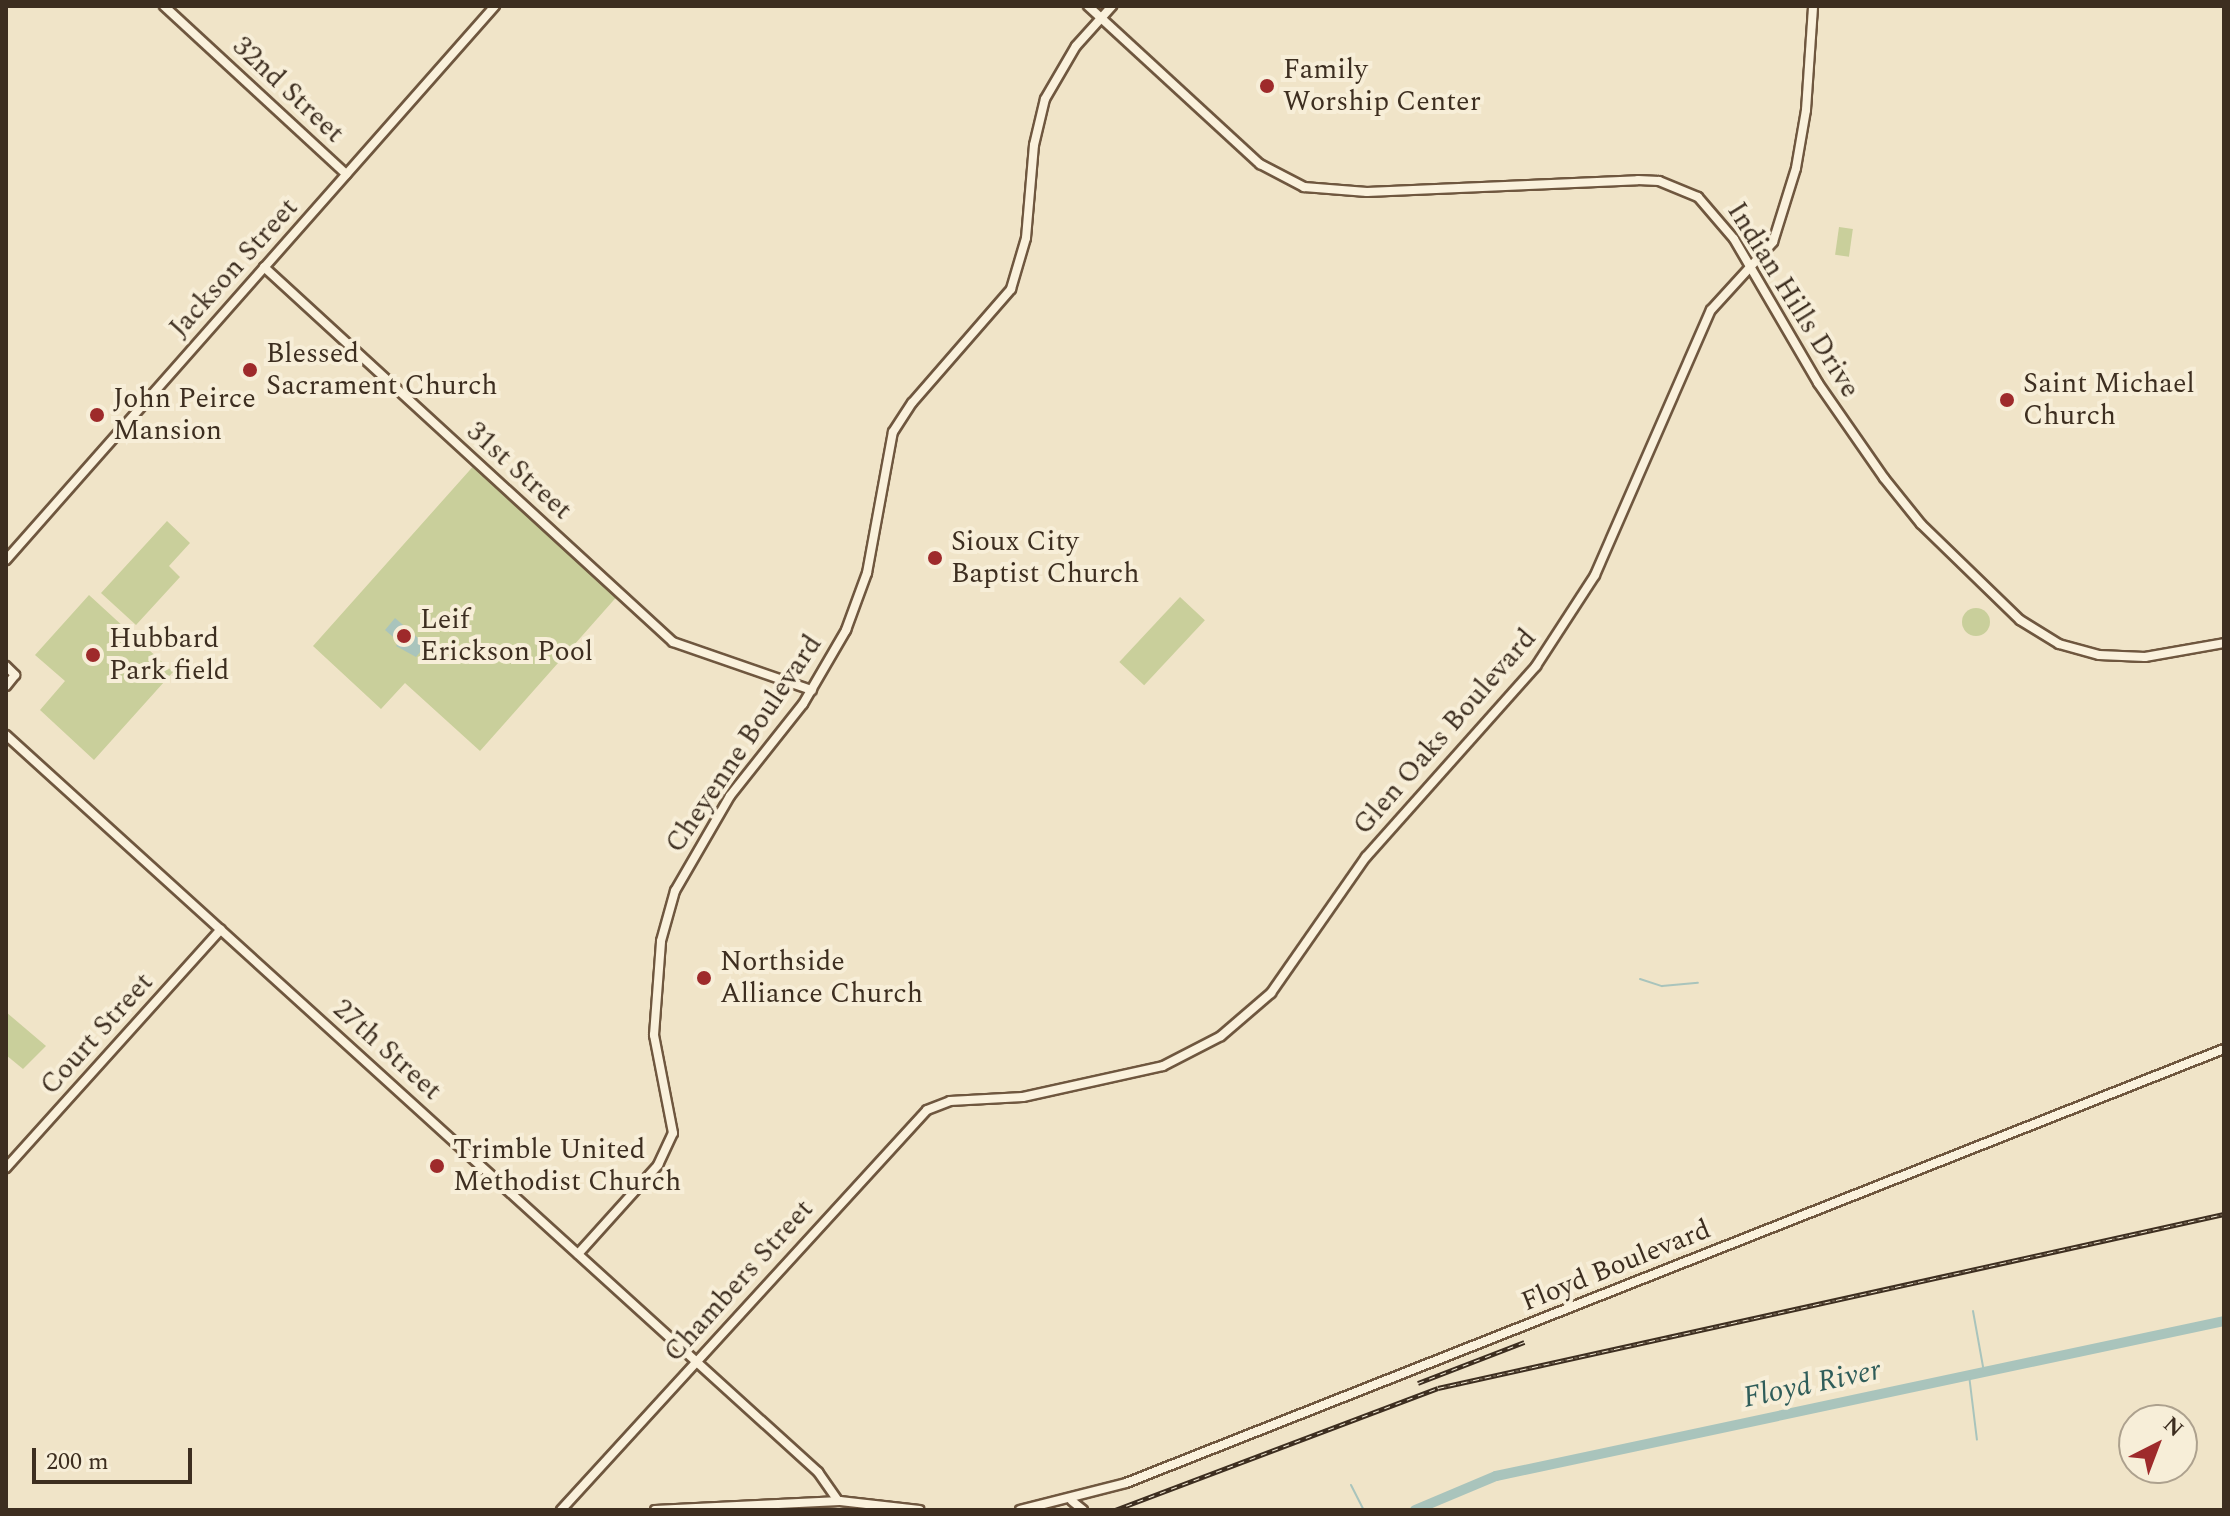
<!DOCTYPE html>
<html>
<head>
<meta charset="utf-8">
<style>
	body { margin:0 }
	#map { position:relative; width:2230px; height:1516px; overflow:hidden; background:#f0e4c8; font-family:Spectral,serif }
	div>[style] { position:absolute }
	.green>* { inset:0; background:#c9cf9b; transform-origin:0 0 }
	.round { border-radius:50% }
	.water>* { inset:0; background:#a9c4bc }
	.stream>* { height:2px; margin:-1px; padding:0 1px; transform-origin:1px; border-radius:1px; background:#a9c4bc }
	.river>* { height:10px; margin:-5px; padding:0 5px; transform-origin:5px; border-radius:5px; background:#a9c4bc }
	.roads { filter:drop-shadow(2px 0 #6f573f) drop-shadow(-2px 0 #6f573f) drop-shadow(0 2px #6f573f) drop-shadow(0 -2px #6f573f) }
	.secondary>* { height:8px; margin:-4px; padding:0 4px; transform-origin:4px; border-radius:4px; background:#faf1dc }
	.rail>* { height:5px; margin-top:-2.5px; transform-origin:0; background:repeating-linear-gradient(90deg,#f7eed8 0 6px,#3d2e20 0 12px); box-sizing:border-box; border-block:2px solid #3d2e20 }
	.dots>* { width:22px; height:22px; translate:-50% -50%; box-sizing:border-box; border:4px solid #f7eed8; border-radius:50% }
	span { translate:-50% -50%; white-space:nowrap; text-align:center; line-height:1.15; -webkit-text-stroke:8px #f7eed8; paint-order:stroke }
	.poi-label { font-size:28px; color:#3d2e20 }
	.left { translate:0 -50%; text-align:left }
	.street-label { font-size:28px; color:#3d2e20 }
	.water-label { font-size:30px; color:#2f5d5a; font-style:italic }
	.frame { position:absolute; inset:0; border:8px solid #3d2e20; pointer-events:none }
	.north { position:absolute; left:2118px; top:1404px; width:80px; height:80px; box-sizing:border-box; background:#f7eed8; border:2px solid #ada18e; border-radius:50%; rotate:42deg; font-size:22px; font-weight:700; line-height:32px; text-align:center; color:#3d2e20 }
	.north::after { content:''; display:block; margin:auto; width:28px; height:36px; background:#9e2a2b; clip-path:polygon(50% 0,100% 100%,50% 72%,0 100%) }
	.scale { position:absolute; left:32px; top:1448px; width:160px; height:36px; box-sizing:border-box; border:4px solid #3d2e20; border-top:0; padding-left:10px; font-size:24px; line-height:28px; white-space:nowrap; color:#3d2e20; -webkit-text-stroke:6px #f7eed8; paint-order:stroke }
</style>
</head>
<body>
<div id="map">
	<div class="green">
		<i style="left:1839px;top:227px;width:14px;height:28px;rotate:8deg"></i>
		<i style="clip-path:polygon(477px 462px,620px 593px,480px 751px,405px 683px,381px 709px,313px 646px)"></i>
		<i style="clip-path:polygon(167px 521px,190px 543px,169px 566px,180px 577px,136px 625px,101px 593px)"></i>
		<i style="clip-path:polygon(89px 595px,173px 672px,94px 760px,40px 710px,65px 681px,35px 655px)"></i>
		<i style="left:1180px;top:597px;width:34px;height:89px;rotate:43deg"></i>
		<i class="round" style="left:1962px;top:608px;width:28px;height:28px"></i>
		<i style="clip-path:polygon(6px 1012px,46px 1046px,23px 1069px,6px 1055px)"></i>
	</div>
	<div class="water">
		<i style="clip-path:polygon(395px 618px,426px 645px,416px 657px,396px 646px,399px 642px,385px 630px)"></i>
	</div>
	<div class="stream">
		<i style="left:1640px;top:979px;width:23px;rotate:18deg"></i>
		<i style="left:1662px;top:986px;width:36px;rotate:-5deg"></i>
		<i style="left:1973px;top:1311px;width:62px;rotate:79.8deg"></i>
		<i style="left:1969px;top:1375px;width:65px;rotate:83deg"></i>
		<i style="left:1351px;top:1485px;width:28px;rotate:63deg"></i>
	</div>
	<div class="river">
		<i style="left:1415px;top:1510px;width:88px;rotate:-22.8deg"></i>
		<i style="left:1496px;top:1476px;width:744px;rotate:-12.02deg"></i>
	</div>
	<div class="roads">
		<div class="secondary">
			<i style="left:164px;top:6px;width:248px;rotate:42.7deg"></i>
			<i style="left:1088px;top:6px;width:234px;rotate:42.6deg"></i>
			<i style="left:1260px;top:164px;width:50px;rotate:27.6deg"></i>
			<i style="left:1304px;top:187px;width:63px;rotate:4.5deg"></i>
			<i style="left:1367px;top:192px;width:271px;rotate:-2.5deg"></i>
			<i style="left:1638px;top:180px;width:21px;rotate:3deg"></i>
			<i style="left:1659px;top:181px;width:42px;rotate:22.3deg"></i>
			<i style="left:1698px;top:197px;width:55px;rotate:49.4deg"></i>
			<i style="left:1734px;top:239px;width:167px;rotate:59.7deg"></i>
			<i style="left:1818px;top:383px;width:116px;rotate:55.2deg"></i>
			<i style="left:1884px;top:478px;width:59px;rotate:51.2deg"></i>
			<i style="left:1921px;top:524px;width:138px;rotate:44.1deg"></i>
			<i style="left:2020px;top:620px;width:46px;rotate:31.6deg"></i>
			<i style="left:2059px;top:644px;width:41px;rotate:15.4deg"></i>
			<i style="left:2099px;top:655px;width:46px;rotate:2.5deg"></i>
			<i style="left:2145px;top:657px;width:80px;rotate:-10deg"></i>
			<i style="left:264px;top:267px;width:555px;rotate:42.52deg"></i>
			<i style="left:673px;top:642px;width:147px;rotate:19.1deg"></i>
			<i style="left:6px;top:560px;width:739px;rotate:-48.57deg"></i>
			<i style="left:6px;top:666px;width:13px;rotate:45deg"></i>
			<i style="left:15px;top:675px;width:14px;rotate:129deg"></i>
			<i style="left:6px;top:735px;width:1097px;rotate:42.23deg"></i>
			<i style="left:818px;top:1472px;width:35px;rotate:55deg"></i>
			<i style="left:6px;top:1168px;width:321px;rotate:-48deg"></i>
			<i style="left:578px;top:1254px;width:120px;rotate:-48deg"></i>
			<i style="left:658px;top:1165px;width:35px;rotate:-65deg"></i>
			<i style="left:673px;top:1133px;width:100px;rotate:-101deg"></i>
			<i style="left:654px;top:1035px;width:94px;rotate:-85.7deg"></i>
			<i style="left:661px;top:941px;width:52px;rotate:-74.4deg"></i>
			<i style="left:675px;top:891px;width:110px;rotate:-59.9deg"></i>
			<i style="left:730px;top:796px;width:117px;rotate:-51.6deg"></i>
			<i style="left:803px;top:704px;width:86px;rotate:-59.8deg"></i>
			<i style="left:846px;top:630px;width:61px;rotate:-69.8deg"></i>
			<i style="left:867px;top:573px;width:143px;rotate:-79.6deg"></i>
			<i style="left:893px;top:432px;width:35px;rotate:-57deg"></i>
			<i style="left:912px;top:403px;width:151px;rotate:-49deg"></i>
			<i style="left:1011px;top:289px;width:53px;rotate:-73.6deg"></i>
			<i style="left:1026px;top:238px;width:93px;rotate:-85.1deg"></i>
			<i style="left:1034px;top:145px;width:47px;rotate:-76.6deg"></i>
			<i style="left:1045px;top:99px;width:61px;rotate:-59.7deg"></i>
			<i style="left:1076px;top:46px;width:54px;rotate:-48deg"></i>
			<i style="left:1072px;top:1501px;width:14px;rotate:39deg"></i>
			<i style="left:561px;top:1510px;width:542px;rotate:-47.54deg"></i>
			<i style="left:927px;top:1110px;width:25px;rotate:-21deg"></i>
			<i style="left:950px;top:1101px;width:73px;rotate:-3.1deg"></i>
			<i style="left:1023px;top:1097px;width:143px;rotate:-12.5deg"></i>
			<i style="left:1163px;top:1066px;width:65px;rotate:-27.3deg"></i>
			<i style="left:1221px;top:1036px;width:66px;rotate:-40.7deg"></i>
			<i style="left:1271px;top:993px;width:166px;rotate:-55.1deg"></i>
			<i style="left:1366px;top:857px;width:256px;rotate:-48.3deg"></i>
			<i style="left:1536px;top:666px;width:108px;rotate:-57deg"></i>
			<i style="left:1595px;top:575px;width:289px;rotate:-66.4deg"></i>
			<i style="left:1711px;top:310px;width:92px;rotate:-47.6deg"></i>
			<i style="left:1773px;top:242px;width:77px;rotate:-72.7deg"></i>
			<i style="left:1796px;top:168px;width:59px;rotate:-80.2deg"></i>
			<i style="left:1806px;top:110px;width:104px;rotate:-86.1deg"></i>
			<i style="left:655px;top:1510px;width:185px;rotate:-2.8deg"></i>
			<i style="left:840px;top:1501px;width:80px;rotate:6.5deg"></i>
			<i style="left:1020px;top:1510px;width:109px;rotate:-14.3deg"></i>
			<i style="left:1126px;top:1483px;width:1181px;rotate:-21.57deg"></i>
		</div>
	</div>
	<div class="rail">
		<i style="left:1418px;top:1383px;width:114px;rotate:-21.1deg"></i>
		<i style="left:1115px;top:1510px;width:345px;rotate:-20.7deg"></i>
		<i style="left:1438px;top:1388px;width:805px;rotate:-12.48deg"></i>
	</div>
	<div class="dots">
		<i style="left:1267px;top:86px;background:#9e2a2b"></i>
		<i style="left:250px;top:370px;background:#9e2a2b"></i>
		<i style="left:2007px;top:400px;background:#9e2a2b"></i>
		<i style="left:97px;top:415px;background:#9e2a2b"></i>
		<i style="left:935px;top:558px;background:#9e2a2b"></i>
		<i style="left:404px;top:636px;background:#9e2a2b"></i>
		<i style="left:93px;top:655px;background:#9e2a2b"></i>
		<i style="left:704px;top:978px;background:#9e2a2b"></i>
		<i style="left:437px;top:1166px;background:#9e2a2b"></i>
	</div>
	<div class="poi-label">
		<span class="left" style="left:1283px;top:86px">Family<br>Worship Center</span>
		<span class="left" style="left:266px;top:370px">Blessed<br>Sacrament Church</span>
		<span class="left" style="left:2023px;top:400px">Saint Michael<br>Church</span>
		<span class="left" style="left:113px;top:415px">John Peirce<br>Mansion</span>
		<span class="left" style="left:951px;top:558px">Sioux City<br>Baptist Church</span>
		<span class="left" style="left:420px;top:636px">Leif<br>Erickson Pool</span>
		<span class="left" style="left:109px;top:655px">Hubbard<br>Park field</span>
		<span class="left" style="left:720px;top:978px">Northside<br>Alliance Church</span>
		<span class="left" style="left:453px;top:1166px">Trimble United<br>Methodist Church</span>
	</div>
	<div class="street-label">
		<span style="left:288px;top:90px;rotate:43deg">32nd Street</span>
		<span style="left:234px;top:268px;rotate:-48deg">Jackson Street</span>
		<span style="left:1793px;top:300px;rotate:58deg">Indian Hills Drive</span>
		<span style="left:519px;top:471px;rotate:42deg">31st Street</span>
		<span style="left:1445px;top:732px;rotate:-49deg">Glen Oaks Boulevard</span>
		<span style="left:744px;top:744px;rotate:-56deg">Cheyenne Boulevard</span>
		<span style="left:97px;top:1034px;rotate:-48deg">Court Street</span>
		<span style="left:387px;top:1050px;rotate:42deg">27th Street</span>
		<span style="left:1616px;top:1266px;rotate:-22deg">Floyd Boulevard</span>
		<span style="left:739px;top:1281px;rotate:-48deg">Chambers Street</span>
	</div>
	<div class="water-label">
		<span style="left:1812px;top:1384px;rotate:-12deg">Floyd River</span>
	</div>
	<div class="frame"></div>
	<div class="north">N</div>
	<div class="scale">200 m</div>
</div>
</body>
</html>
